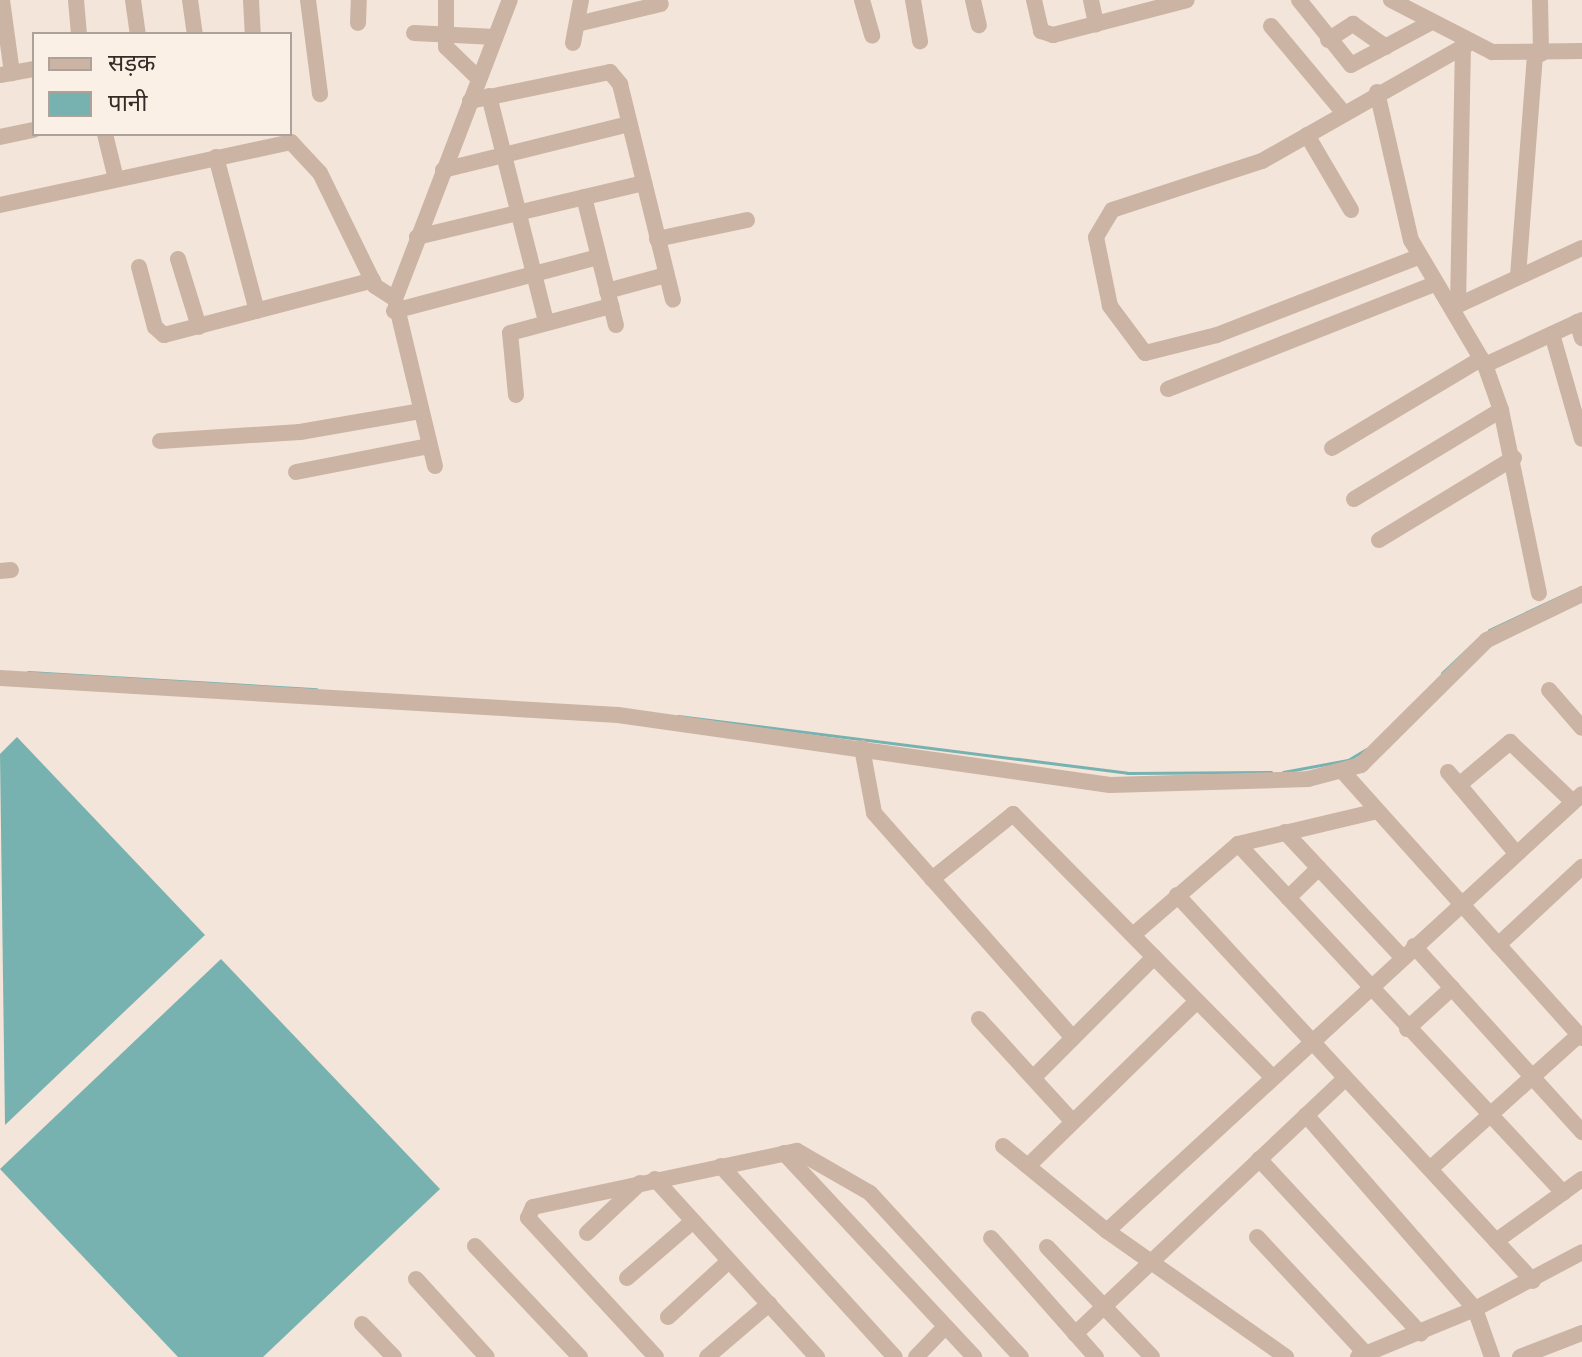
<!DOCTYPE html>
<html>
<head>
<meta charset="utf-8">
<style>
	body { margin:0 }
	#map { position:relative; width:1582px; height:1357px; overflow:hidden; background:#f3e5da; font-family:"Public Sans","Noto Sans Devanagari",sans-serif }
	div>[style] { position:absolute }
	.water>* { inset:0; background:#77b2b0 }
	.stream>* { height:3px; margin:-1.5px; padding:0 1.5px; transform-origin:1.5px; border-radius:1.5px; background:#77b2b0 }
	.minor>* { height:16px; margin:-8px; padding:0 8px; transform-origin:8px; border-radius:8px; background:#ccb4a5 }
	span { translate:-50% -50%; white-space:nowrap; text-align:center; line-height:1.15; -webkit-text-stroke:8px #fbf0e6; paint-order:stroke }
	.legend { position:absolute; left:32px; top:32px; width:260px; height:104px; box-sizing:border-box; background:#fbf0e6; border:2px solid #ada19a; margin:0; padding:10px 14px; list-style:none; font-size:24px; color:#372b27 }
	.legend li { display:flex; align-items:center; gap:16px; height:40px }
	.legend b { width:40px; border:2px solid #ada19a }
</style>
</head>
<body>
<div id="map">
	<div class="water">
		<i style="clip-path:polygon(17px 737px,205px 935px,5px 1125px,0 754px)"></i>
		<i style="clip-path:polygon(221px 959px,440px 1189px,263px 1357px,178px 1357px,0 1169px)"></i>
	</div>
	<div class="stream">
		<i style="left:1489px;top:630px;width:92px;rotate:-25.2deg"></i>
		<i style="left:28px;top:672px;width:289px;rotate:3.4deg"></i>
		<i style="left:1442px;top:673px;width:48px;rotate:-43.3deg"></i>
		<i style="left:678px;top:716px;width:453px;rotate:7.2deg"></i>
		<i style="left:1127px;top:773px;width:144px;rotate:-0.4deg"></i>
		<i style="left:1283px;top:772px;width:66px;rotate:-10.5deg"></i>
		<i style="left:1348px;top:760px;width:21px;rotate:-31deg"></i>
	</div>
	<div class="minor">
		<i style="left:2px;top:0;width:74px;rotate:82.2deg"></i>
		<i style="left:76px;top:0;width:34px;rotate:85deg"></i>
		<i style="left:133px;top:0;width:34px;rotate:82deg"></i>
		<i style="left:190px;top:0;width:34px;rotate:82deg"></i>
		<i style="left:251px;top:0;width:34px;rotate:87deg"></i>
		<i style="left:308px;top:0;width:95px;rotate:82.7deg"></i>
		<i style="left:446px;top:0;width:47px;rotate:90deg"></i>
		<i style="left:446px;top:47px;width:46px;rotate:44.1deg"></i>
		<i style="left:862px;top:0;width:37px;rotate:74deg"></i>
		<i style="left:913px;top:0;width:42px;rotate:80.3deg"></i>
		<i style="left:973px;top:0;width:26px;rotate:77deg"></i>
		<i style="left:1034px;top:0;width:32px;rotate:77deg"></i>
		<i style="left:1041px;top:31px;width:13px;rotate:18deg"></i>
		<i style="left:1053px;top:35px;width:138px;rotate:-14.6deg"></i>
		<i style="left:1091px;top:0;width:25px;rotate:78deg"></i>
		<i style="left:1299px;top:0;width:83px;rotate:51.3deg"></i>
		<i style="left:1351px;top:65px;width:92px;rotate:-28deg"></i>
		<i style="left:1391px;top:0;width:114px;rotate:27.2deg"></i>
		<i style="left:1492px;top:52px;width:90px;rotate:-0.6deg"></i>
		<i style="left:1540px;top:0;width:54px;rotate:88.9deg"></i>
		<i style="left:358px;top:23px;width:23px;rotate:-88deg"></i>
		<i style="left:577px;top:24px;width:86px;rotate:-13.4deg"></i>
		<i style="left:1271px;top:26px;width:112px;rotate:50.1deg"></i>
		<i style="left:414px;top:33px;width:81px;rotate:2.8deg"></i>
		<i style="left:1328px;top:40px;width:30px;rotate:-33deg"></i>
		<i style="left:1353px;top:24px;width:40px;rotate:34.9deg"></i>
		<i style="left:573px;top:43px;width:44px;rotate:-79.5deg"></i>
		<i style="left:0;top:75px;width:35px;rotate:-10deg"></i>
		<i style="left:1377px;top:92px;width:152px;rotate:77.1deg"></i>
		<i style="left:1411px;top:240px;width:145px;rotate:59.4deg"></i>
		<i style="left:1485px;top:365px;width:48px;rotate:70.4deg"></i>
		<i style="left:1501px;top:410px;width:187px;rotate:78.3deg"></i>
		<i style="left:489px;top:96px;width:233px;rotate:75.8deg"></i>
		<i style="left:470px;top:101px;width:143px;rotate:-11.7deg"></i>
		<i style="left:610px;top:72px;width:16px;rotate:50deg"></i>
		<i style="left:620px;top:84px;width:222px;rotate:76.2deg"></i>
		<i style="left:105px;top:134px;width:46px;rotate:76.3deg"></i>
		<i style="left:1307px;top:135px;width:87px;rotate:59.6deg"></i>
		<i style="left:0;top:137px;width:35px;rotate:-12deg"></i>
		<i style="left:216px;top:157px;width:159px;rotate:75.1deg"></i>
		<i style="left:443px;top:170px;width:192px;rotate:-13.9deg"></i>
		<i style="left:584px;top:197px;width:132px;rotate:76deg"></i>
		<i style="left:0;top:205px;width:298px;rotate:-12.2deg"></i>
		<i style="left:291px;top:142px;width:42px;rotate:46.9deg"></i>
		<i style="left:320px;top:173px;width:126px;rotate:64deg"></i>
		<i style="left:375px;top:286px;width:24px;rotate:33deg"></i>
		<i style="left:417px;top:237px;width:232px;rotate:-13.4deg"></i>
		<i style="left:657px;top:239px;width:92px;rotate:-11.9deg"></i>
		<i style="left:1418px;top:257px;width:216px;rotate:158.8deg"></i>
		<i style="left:1217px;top:335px;width:74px;rotate:166deg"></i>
		<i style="left:1145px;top:353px;width:59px;rotate:-126.7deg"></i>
		<i style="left:1110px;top:306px;width:70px;rotate:-101.5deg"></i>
		<i style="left:1096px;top:237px;width:31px;rotate:-59deg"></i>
		<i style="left:1112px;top:210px;width:158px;rotate:-18.1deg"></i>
		<i style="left:1262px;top:161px;width:239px;rotate:-29.6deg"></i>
		<i style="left:178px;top:259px;width:71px;rotate:72.8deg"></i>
		<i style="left:139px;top:267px;width:62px;rotate:75.1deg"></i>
		<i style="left:155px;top:327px;width:12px;rotate:42deg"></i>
		<i style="left:164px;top:335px;width:216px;rotate:-14.7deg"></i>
		<i style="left:1518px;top:276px;width:223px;rotate:-85.6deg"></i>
		<i style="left:607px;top:291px;width:61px;rotate:-15.2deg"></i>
		<i style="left:1458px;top:305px;width:259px;rotate:-88.9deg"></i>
		<i style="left:1452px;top:308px;width:143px;rotate:-24.8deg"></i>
		<i style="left:394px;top:311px;width:211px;rotate:-14.8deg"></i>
		<i style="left:1577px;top:322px;width:17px;rotate:73deg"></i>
		<i style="left:1552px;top:334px;width:109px;rotate:74.1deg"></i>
		<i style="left:1485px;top:365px;width:107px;rotate:-24.9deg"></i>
		<i style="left:1168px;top:389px;width:284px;rotate:-21.5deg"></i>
		<i style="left:516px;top:395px;width:62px;rotate:-95.5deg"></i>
		<i style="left:510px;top:333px;width:105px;rotate:-15deg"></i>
		<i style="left:160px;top:441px;width:140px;rotate:-3.7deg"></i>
		<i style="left:300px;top:432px;width:122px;rotate:-9.9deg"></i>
		<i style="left:1332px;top:448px;width:174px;rotate:-30.9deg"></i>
		<i style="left:435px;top:466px;width:172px;rotate:-103.5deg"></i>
		<i style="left:395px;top:299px;width:320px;rotate:-69deg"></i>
		<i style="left:296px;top:472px;width:136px;rotate:-11.1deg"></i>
		<i style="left:1354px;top:499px;width:172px;rotate:-31.2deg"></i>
		<i style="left:1379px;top:540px;width:158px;rotate:-31.3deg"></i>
		<i style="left:0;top:571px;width:11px;rotate:-5deg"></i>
		<i style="left:0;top:678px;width:619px;rotate:3.43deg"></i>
		<i style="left:618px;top:715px;width:497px;rotate:8.1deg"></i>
		<i style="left:1110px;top:785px;width:198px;rotate:-1.7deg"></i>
		<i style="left:1308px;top:779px;width:55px;rotate:-14.8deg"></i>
		<i style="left:1361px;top:765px;width:177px;rotate:-44.8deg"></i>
		<i style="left:1487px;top:640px;width:106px;rotate:-25.8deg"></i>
		<i style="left:1549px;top:690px;width:50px;rotate:49deg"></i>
		<i style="left:862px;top:748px;width:66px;rotate:79.5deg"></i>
		<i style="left:874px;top:813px;width:300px;rotate:48.5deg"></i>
		<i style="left:1448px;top:772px;width:106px;rotate:50deg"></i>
		<i style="left:1344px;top:773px;width:356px;rotate:48.1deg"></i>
		<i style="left:1459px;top:785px;width:67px;rotate:-40.1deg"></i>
		<i style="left:1510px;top:742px;width:87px;rotate:43.6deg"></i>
		<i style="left:1285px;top:832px;width:171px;rotate:46.9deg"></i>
		<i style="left:1238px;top:844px;width:477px;rotate:47deg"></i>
		<i style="left:932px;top:879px;width:104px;rotate:-38.7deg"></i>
		<i style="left:1013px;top:814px;width:368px;rotate:45.4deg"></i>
		<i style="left:1177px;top:895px;width:525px;rotate:47.32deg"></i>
		<i style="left:1288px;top:898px;width:43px;rotate:-44.1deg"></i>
		<i style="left:1133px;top:935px;width:139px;rotate:-40.9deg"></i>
		<i style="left:1238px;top:844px;width:139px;rotate:-13.3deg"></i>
		<i style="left:1498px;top:945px;width:115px;rotate:-42.9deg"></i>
		<i style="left:1414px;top:946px;width:251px;rotate:47.9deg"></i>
		<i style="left:979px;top:1019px;width:139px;rotate:47.6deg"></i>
		<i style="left:1407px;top:1029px;width:61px;rotate:-42.3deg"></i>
		<i style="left:1034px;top:1077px;width:170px;rotate:-45deg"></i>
		<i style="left:1306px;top:1115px;width:257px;rotate:48.9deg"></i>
		<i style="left:1475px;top:1309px;width:51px;rotate:70.5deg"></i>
		<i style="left:1003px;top:1146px;width:134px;rotate:39.3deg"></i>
		<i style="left:1107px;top:1231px;width:219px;rotate:35.1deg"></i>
		<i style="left:784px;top:1153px;width:279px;rotate:47deg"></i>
		<i style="left:1259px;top:1159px;width:238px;rotate:47.2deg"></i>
		<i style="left:721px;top:1166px;width:258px;rotate:47.7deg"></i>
		<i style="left:1028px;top:1166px;width:236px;rotate:-44.3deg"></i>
		<i style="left:1430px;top:1169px;width:200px;rotate:-42deg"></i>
		<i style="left:655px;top:1179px;width:241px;rotate:47.7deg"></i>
		<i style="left:1107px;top:1231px;width:645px;rotate:-42.61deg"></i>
		<i style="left:587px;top:1233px;width:73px;rotate:-43.3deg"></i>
		<i style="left:1257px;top:1237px;width:160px;rotate:47deg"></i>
		<i style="left:991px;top:1238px;width:159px;rotate:48.6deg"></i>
		<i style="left:1496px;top:1241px;width:106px;rotate:-35.8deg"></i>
		<i style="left:475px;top:1246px;width:153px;rotate:46.6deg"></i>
		<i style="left:1047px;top:1247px;width:152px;rotate:46.3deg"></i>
		<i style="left:627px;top:1278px;width:87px;rotate:-40.8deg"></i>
		<i style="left:416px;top:1279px;width:105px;rotate:47.7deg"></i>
		<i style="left:668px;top:1317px;width:83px;rotate:-42.6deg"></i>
		<i style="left:362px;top:1324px;width:46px;rotate:45.9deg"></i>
		<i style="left:1075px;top:1334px;width:371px;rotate:-43.4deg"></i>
		<i style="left:656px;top:1357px;width:189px;rotate:-132.6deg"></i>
		<i style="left:528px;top:1218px;width:12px;rotate:-66deg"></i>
		<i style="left:533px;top:1207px;width:270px;rotate:-12deg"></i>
		<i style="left:797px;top:1151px;width:84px;rotate:29.9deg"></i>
		<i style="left:870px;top:1193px;width:223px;rotate:47.4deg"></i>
		<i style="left:707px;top:1357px;width:82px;rotate:-40.5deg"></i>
		<i style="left:916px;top:1357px;width:42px;rotate:-46deg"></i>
		<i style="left:1358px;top:1357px;width:126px;rotate:-22.3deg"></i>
		<i style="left:1475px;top:1309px;width:121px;rotate:-28deg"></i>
		<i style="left:1520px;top:1357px;width:66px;rotate:-21.2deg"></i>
	</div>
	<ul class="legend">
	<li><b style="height:10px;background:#ccb4a5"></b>सड़क</li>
	<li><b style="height:22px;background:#77b2b0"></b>पानी</li>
	</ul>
</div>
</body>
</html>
